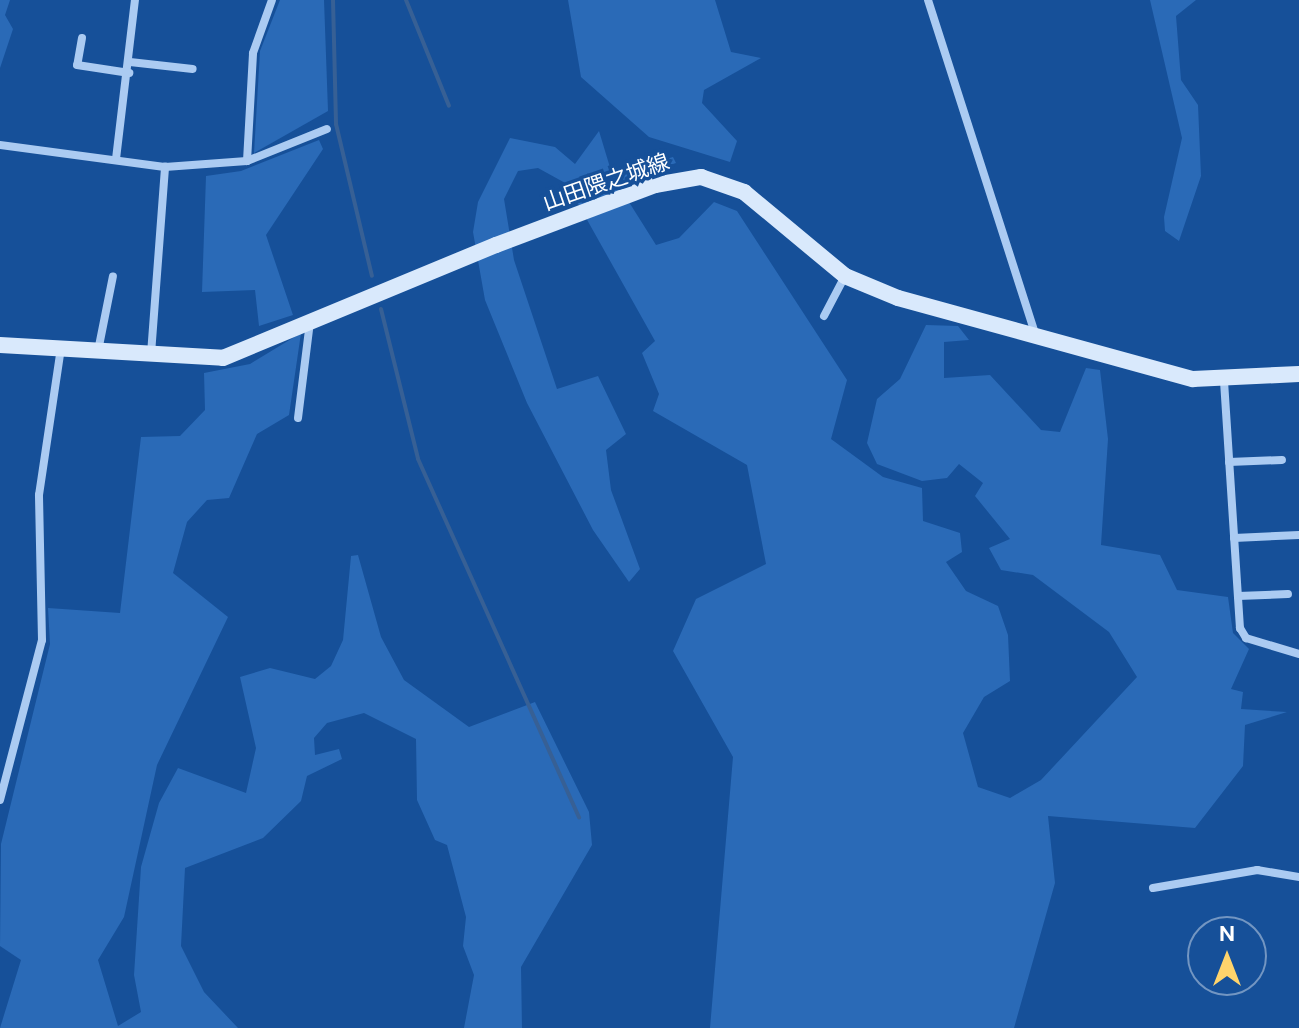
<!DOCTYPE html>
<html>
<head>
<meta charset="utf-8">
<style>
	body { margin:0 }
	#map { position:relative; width:1299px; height:1028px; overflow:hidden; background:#165099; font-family:"DM Sans","Noto Sans JP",sans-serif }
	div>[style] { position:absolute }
	.green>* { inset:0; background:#2a6ab7 }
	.stream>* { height:4px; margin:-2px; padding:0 2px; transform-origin:2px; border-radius:2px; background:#376095 }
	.street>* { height:8px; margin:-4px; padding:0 4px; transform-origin:4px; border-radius:4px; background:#abcbf2 }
	.secondary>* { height:16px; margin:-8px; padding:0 8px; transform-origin:8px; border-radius:8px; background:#d9e9fc }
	span { translate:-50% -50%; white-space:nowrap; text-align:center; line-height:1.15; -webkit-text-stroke:7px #165099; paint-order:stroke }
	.street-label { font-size:22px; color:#fff }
	.north { position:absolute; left:1187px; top:916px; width:80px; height:80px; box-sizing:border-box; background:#165099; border:2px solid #7396c2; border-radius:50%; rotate:0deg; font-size:22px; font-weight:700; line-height:32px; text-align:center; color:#fff }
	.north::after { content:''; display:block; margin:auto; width:28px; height:36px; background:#ffd46c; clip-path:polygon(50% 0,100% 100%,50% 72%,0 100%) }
</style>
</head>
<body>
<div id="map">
	<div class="green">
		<i style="clip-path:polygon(0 0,10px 0,5px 15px,13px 29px,0 68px)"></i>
		<i style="clip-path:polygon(280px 0,324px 0,328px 111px,254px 153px,260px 51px)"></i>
		<i style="clip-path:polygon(568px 0,715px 0,731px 52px,761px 58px,704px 90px,702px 103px,737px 141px,730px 162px,649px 137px,581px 77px)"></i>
		<i style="clip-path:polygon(1150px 0,1196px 0,1176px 16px,1181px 80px,1198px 105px,1201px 176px,1179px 241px,1165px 231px,1164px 217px,1182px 138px)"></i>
		<i style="clip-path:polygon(599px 131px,612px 174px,673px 157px,676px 163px,617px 183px,656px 245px,679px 238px,714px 202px,737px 211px,847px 380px,831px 439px,883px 477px,922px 488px,923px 521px,960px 533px,962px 552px,946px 562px,966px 591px,998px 606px,1008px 635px,1010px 681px,984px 697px,963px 733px,978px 787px,1010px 798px,1041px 780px,1137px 677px,1109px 632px,1033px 575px,1001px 570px,989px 548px,1010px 539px,975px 496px,983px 483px,959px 464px,947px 478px,922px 481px,877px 464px,867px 443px,877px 399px,900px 379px,926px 325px,958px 326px,969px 340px,944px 342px,944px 378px,990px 375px,1041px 430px,1060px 432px,1086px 368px,1100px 370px,1108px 439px,1101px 545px,1160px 555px,1177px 590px,1228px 597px,1233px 633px,1249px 649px,1231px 689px,1243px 692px,1241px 709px,1287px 712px,1245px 725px,1243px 766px,1195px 828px,1048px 816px,1055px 883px,1014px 1028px,710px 1028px,733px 757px,673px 651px,696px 599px,766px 564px,747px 465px,653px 411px,659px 394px,642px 353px,655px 341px,567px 184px,538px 168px,518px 171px,504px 199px,514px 260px,557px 389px,598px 376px,626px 434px,606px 450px,611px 490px,640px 569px,629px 582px,593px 530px,527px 403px,485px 300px,473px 232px,478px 202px,510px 138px,555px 147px,575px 164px)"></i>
		<i style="clip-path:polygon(319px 140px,323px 149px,266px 235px,293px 315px,259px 326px,255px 290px,202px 292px,206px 176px,241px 171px)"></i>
		<i style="clip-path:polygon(301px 333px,289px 415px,257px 434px,229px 498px,207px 500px,187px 522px,173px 573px,228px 617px,157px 765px,124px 917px,98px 960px,118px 1026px,141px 1012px,134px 975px,141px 867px,159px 803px,178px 768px,246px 793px,256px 748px,240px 677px,270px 668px,315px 679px,331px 666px,343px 640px,351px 556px,358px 555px,381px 637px,404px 680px,469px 727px,535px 702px,589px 812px,592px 845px,521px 967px,522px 1028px,464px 1028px,474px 975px,463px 946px,466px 917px,447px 845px,435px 840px,417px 800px,416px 739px,364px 713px,327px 723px,314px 738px,315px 755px,339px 749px,342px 759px,307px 776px,301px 801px,263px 838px,185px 868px,181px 946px,204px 992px,238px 1028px,0 1028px,21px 960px,0 946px,1px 844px,50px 644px,48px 608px,120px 613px,141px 437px,180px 436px,205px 410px,204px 373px,250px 364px)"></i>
	</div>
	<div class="stream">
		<i style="left:333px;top:0;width:124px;rotate:88.6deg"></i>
		<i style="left:336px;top:124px;width:156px;rotate:76.7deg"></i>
		<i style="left:406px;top:0;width:114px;rotate:67.9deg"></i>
		<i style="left:381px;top:309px;width:154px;rotate:76.1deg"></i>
		<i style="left:418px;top:459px;width:393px;rotate:65.8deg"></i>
	</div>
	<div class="street">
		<i style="left:928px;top:0;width:353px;rotate:72.2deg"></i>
		<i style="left:82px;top:38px;width:27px;rotate:100deg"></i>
		<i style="left:77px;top:65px;width:53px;rotate:8.7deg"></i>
		<i style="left:130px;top:62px;width:63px;rotate:6.3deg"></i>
		<i style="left:0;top:145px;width:166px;rotate:7.6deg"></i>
		<i style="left:165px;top:167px;width:82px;rotate:-4.2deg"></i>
		<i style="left:247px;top:161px;width:108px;rotate:-86.8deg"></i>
		<i style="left:253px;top:53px;width:56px;rotate:-70.3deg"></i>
		<i style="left:116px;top:159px;width:160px;rotate:-83.2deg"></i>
		<i style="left:247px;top:161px;width:86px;rotate:-21.8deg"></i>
		<i style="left:824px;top:316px;width:45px;rotate:-62.3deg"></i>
		<i style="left:98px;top:351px;width:76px;rotate:-78.7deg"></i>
		<i style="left:151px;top:354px;width:188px;rotate:-85.7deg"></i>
		<i style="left:1224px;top:381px;width:248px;rotate:86.3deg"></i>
		<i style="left:1240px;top:628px;width:12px;rotate:59deg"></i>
		<i style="left:1246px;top:638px;width:55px;rotate:16.8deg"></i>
		<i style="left:298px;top:418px;width:98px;rotate:-82.9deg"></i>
		<i style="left:1229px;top:462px;width:53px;rotate:-2.2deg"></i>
		<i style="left:1234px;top:538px;width:65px;rotate:-2.6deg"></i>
		<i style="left:1238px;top:596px;width:50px;rotate:-2.3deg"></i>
		<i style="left:0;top:800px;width:165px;rotate:-75.3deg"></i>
		<i style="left:42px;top:640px;width:145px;rotate:-91.2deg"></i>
		<i style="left:39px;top:495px;width:149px;rotate:-81.5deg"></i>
		<i style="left:1153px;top:888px;width:106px;rotate:-9.8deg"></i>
		<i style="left:1257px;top:870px;width:43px;rotate:9.5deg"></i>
	</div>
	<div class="secondary">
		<i style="left:0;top:345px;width:223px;rotate:3.3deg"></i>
		<i style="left:223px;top:358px;width:295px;rotate:-22.5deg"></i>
		<i style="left:496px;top:245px;width:170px;rotate:-20.7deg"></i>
		<i style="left:655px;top:185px;width:47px;rotate:-9.9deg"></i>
		<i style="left:701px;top:177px;width:46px;rotate:19.2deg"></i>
		<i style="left:744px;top:192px;width:131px;rotate:39.7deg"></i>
		<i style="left:845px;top:276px;width:57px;rotate:22.5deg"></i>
		<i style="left:898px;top:298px;width:306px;rotate:15.4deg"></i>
		<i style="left:1193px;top:379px;width:106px;rotate:-2.7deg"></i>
	</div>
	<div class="street-label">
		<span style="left:606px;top:182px;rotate:-19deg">山田隈之城線</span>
	</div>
	<div class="north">N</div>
</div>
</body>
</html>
